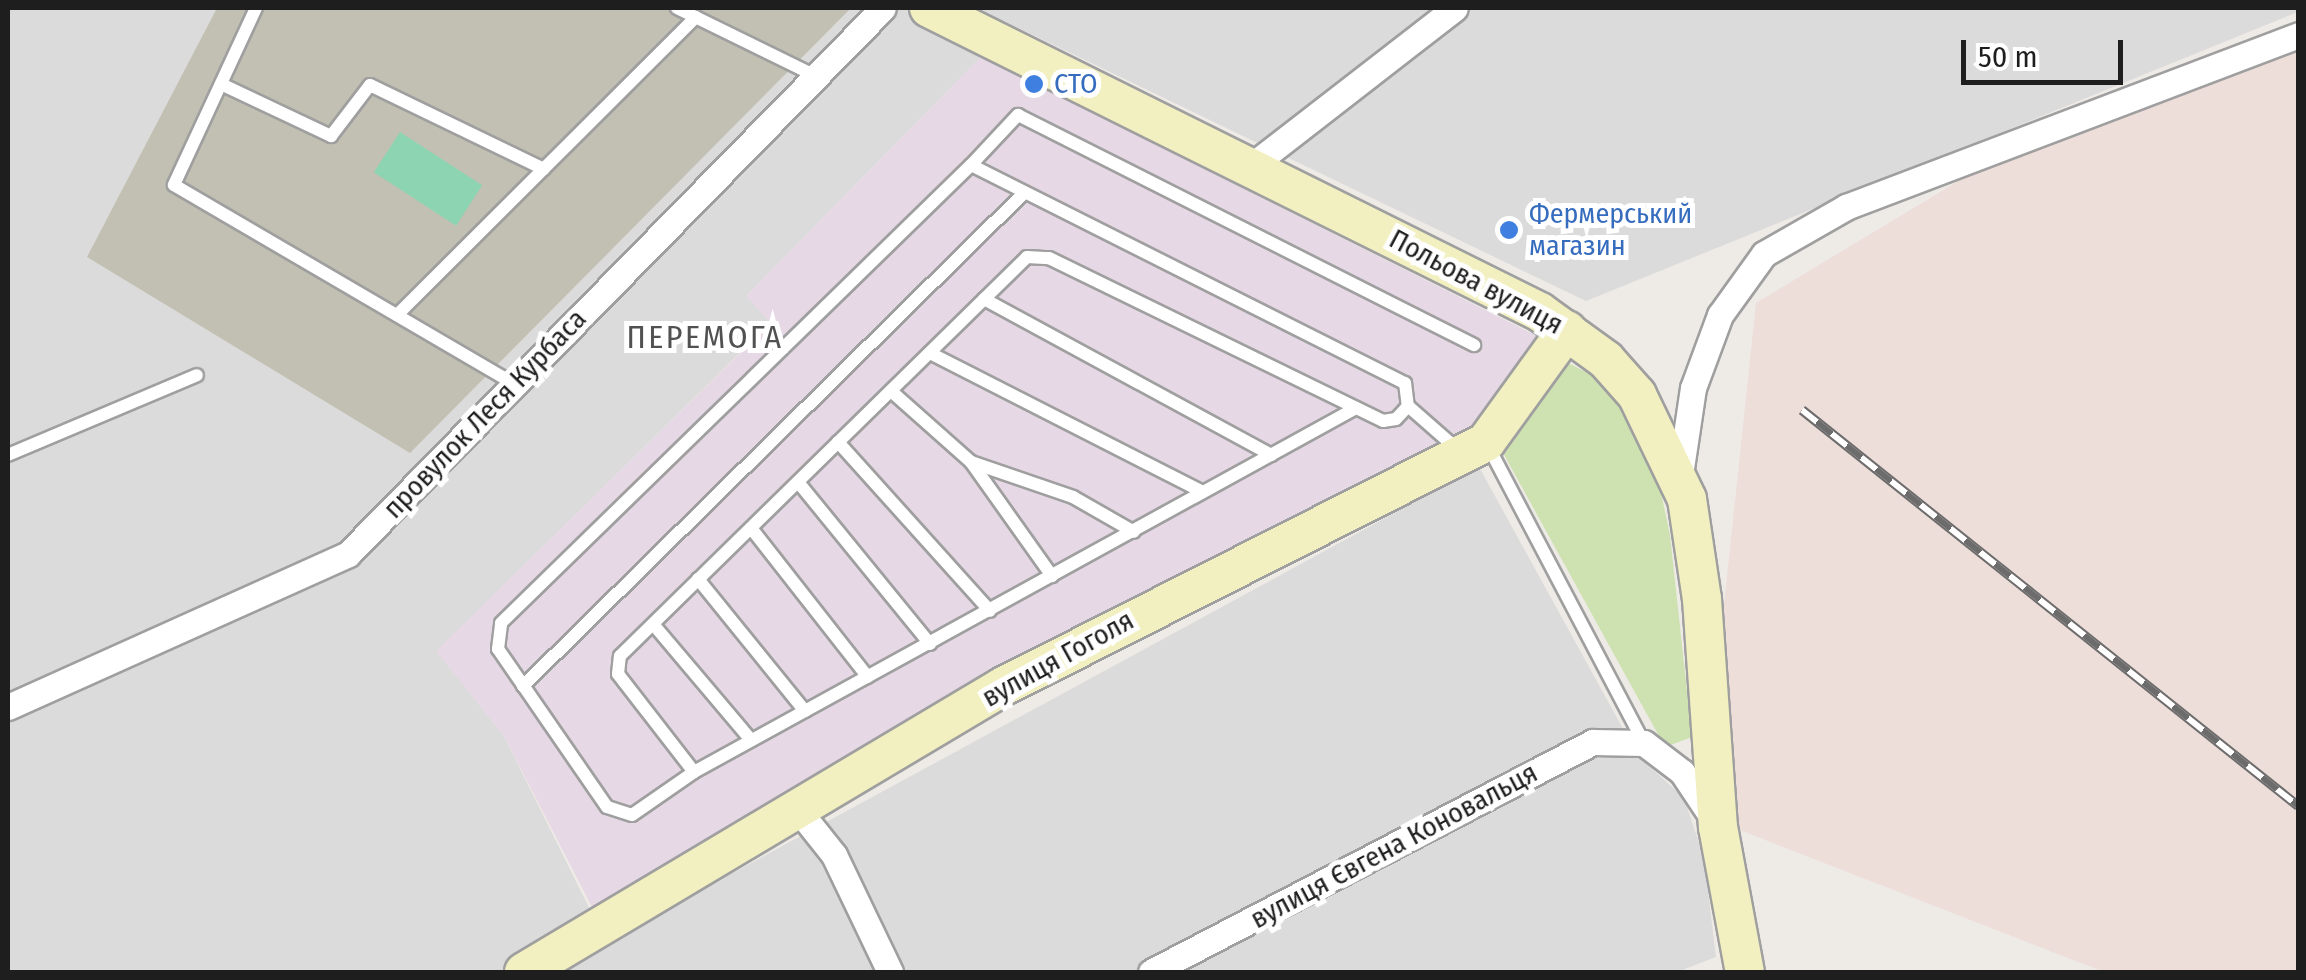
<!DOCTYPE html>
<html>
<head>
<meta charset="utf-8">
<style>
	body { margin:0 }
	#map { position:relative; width:2306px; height:980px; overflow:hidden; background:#eeeae6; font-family:"Fira Sans Condensed",sans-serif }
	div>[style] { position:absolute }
	.residential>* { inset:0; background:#dcdbdb }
	.industrial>* { inset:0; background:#e6d8e5 }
	.military>* { inset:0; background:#eededa }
	.construction>* { inset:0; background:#c2c0b2 }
	.grass>* { inset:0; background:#cee2b1 }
	.pitch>* { inset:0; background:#8dd4b2; transform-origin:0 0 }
	.roads { filter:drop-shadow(2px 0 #9f9f9f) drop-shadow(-2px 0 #9f9f9f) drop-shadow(0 2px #9f9f9f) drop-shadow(0 -2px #9f9f9f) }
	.lane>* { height:12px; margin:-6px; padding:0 6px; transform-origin:6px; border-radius:6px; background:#fff }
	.street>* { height:25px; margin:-12.5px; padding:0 12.5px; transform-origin:12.5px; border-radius:12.5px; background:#fff }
	.secondary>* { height:38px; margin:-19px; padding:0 19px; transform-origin:19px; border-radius:19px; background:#f2f0c0 }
	.rail>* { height:10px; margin-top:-5px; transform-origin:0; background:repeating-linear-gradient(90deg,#fff 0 19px,#6c6c6c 0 38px); box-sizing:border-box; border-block:2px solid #6c6c6c }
	.dots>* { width:28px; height:28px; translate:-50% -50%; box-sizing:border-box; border:5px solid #fff; border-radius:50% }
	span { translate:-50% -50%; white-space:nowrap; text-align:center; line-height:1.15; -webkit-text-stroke:10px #fff; paint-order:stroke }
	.shop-label { font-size:28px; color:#366cbe }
	.left { translate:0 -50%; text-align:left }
	.street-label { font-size:28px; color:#1e1e1e }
	.quarter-label { font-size:32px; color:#515151; letter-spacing:2.5px }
	.frame { position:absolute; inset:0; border:10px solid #1e1e1e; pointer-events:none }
	.scale { position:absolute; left:1961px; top:40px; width:162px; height:45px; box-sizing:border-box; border:5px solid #1e1e1e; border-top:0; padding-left:12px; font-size:30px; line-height:35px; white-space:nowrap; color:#1e1e1e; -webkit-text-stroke:8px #fff; paint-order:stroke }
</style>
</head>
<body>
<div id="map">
	<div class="residential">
		<i style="clip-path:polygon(8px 8px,2298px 8px,2298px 12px,1586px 301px,1004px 21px,981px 57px,747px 295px,771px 322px,437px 651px,504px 736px,606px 942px,1479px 467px,1638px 756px,1684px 798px,1704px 858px,1716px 957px,1677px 972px,8px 972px)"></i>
	</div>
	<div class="industrial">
		<i style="clip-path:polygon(981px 57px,1539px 337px,1479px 433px,594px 911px,504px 736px,436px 651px,771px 323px,746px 296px)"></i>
	</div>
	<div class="military">
		<i style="clip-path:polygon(2298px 38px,2298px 972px,2104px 972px,1737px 829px,1720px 643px,1756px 303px,2033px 136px)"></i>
	</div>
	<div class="construction">
		<i style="clip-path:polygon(217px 8px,851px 8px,410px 453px,87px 257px)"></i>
	</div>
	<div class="grass">
		<i style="clip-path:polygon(1568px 363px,1608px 383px,1637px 420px,1654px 460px,1670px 535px,1692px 737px,1665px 747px,1502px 451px,1544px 378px)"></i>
	</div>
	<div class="pitch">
		<i style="left:400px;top:132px;width:98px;height:48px;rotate:33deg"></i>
	</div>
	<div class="roads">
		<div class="lane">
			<i style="left:256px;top:8px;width:195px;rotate:114.9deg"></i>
			<i style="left:174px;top:185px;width:394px;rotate:30.3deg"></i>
			<i style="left:677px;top:8px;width:155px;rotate:26.1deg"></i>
			<i style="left:221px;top:84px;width:122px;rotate:25.3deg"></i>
			<i style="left:331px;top:136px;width:64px;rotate:-52.6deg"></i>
			<i style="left:370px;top:85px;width:193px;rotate:25.8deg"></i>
			<i style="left:971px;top:165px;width:69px;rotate:-46.8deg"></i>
			<i style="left:1018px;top:115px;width:511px;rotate:26.77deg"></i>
			<i style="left:984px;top:299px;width:327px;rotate:28.5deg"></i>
			<i style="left:397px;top:315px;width:422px;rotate:-44.9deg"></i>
			<i style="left:930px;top:353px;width:306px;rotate:27deg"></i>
			<i style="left:891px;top:391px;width:107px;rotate:41.6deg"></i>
			<i style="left:971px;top:462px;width:140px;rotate:54.6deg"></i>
			<i style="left:1356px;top:408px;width:755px;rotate:151.2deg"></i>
			<i style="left:694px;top:772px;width:75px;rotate:145.3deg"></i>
			<i style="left:632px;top:815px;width:26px;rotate:-162deg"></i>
			<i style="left:607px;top:807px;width:192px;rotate:-124.6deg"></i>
			<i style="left:498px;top:649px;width:26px;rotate:-83deg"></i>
			<i style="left:501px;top:623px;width:656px;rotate:-44.26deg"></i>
			<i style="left:971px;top:165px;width:486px;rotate:26.7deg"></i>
			<i style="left:1405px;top:383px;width:23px;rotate:83deg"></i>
			<i style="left:838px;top:442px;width:227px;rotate:48deg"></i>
			<i style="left:1487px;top:444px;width:338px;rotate:62.3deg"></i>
			<i style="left:8px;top:455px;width:205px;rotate:-22.9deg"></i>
			<i style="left:971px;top:462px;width:108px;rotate:18.9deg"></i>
			<i style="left:1073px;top:497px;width:70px;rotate:29.8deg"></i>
			<i style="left:798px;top:482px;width:209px;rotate:50.8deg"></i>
			<i style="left:751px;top:528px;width:189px;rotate:51.9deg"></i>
			<i style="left:698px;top:579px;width:170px;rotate:51deg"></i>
			<i style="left:653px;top:624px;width:152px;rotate:49.8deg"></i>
			<i style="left:523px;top:686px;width:703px;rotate:-44.54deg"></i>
			<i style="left:694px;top:772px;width:124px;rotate:-127.8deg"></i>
			<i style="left:618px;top:674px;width:18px;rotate:-84deg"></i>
			<i style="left:620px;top:656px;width:570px;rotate:-44.43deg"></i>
			<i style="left:1027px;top:257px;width:22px;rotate:3deg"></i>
			<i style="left:1049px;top:258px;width:372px;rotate:26deg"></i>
			<i style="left:1383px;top:421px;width:13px;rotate:-9deg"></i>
			<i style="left:1396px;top:419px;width:18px;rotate:-47deg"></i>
			<i style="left:1408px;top:406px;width:65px;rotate:41.3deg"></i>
		</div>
		<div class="street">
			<i style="left:1250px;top:167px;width:259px;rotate:-37.8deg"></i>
			<i style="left:1680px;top:475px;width:88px;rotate:-81.5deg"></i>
			<i style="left:1693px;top:388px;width:78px;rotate:-69.7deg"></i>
			<i style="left:1720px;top:315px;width:75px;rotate:-54.2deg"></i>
			<i style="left:1764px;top:254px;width:95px;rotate:-29.8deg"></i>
			<i style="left:1846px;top:207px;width:484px;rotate:-20.8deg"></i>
			<i style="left:8px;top:707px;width:373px;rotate:-24.2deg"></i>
			<i style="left:348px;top:554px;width:764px;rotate:-45.58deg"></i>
			<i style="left:799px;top:811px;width:56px;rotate:51.5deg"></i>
			<i style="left:834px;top:855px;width:130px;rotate:64.4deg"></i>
			<i style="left:1151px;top:972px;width:498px;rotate:-27.5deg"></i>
			<i style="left:1593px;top:742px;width:51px;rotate:1.1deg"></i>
			<i style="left:1644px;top:743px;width:48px;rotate:37.3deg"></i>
			<i style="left:1682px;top:772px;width:58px;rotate:56.3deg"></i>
		</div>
		<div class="secondary">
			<i style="left:929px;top:8px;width:682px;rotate:26.45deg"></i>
			<i style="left:1540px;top:312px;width:82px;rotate:36deg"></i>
			<i style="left:1606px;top:360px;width:47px;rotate:48.5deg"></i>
			<i style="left:1637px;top:395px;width:115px;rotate:64.3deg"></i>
			<i style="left:1687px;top:499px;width:101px;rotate:81.5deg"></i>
			<i style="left:1702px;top:599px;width:229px;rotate:86deg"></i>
			<i style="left:1718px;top:827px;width:147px;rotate:79.5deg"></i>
			<i style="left:524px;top:972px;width:557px;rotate:-30.8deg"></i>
			<i style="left:1002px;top:687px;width:542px;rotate:-26.85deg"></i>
			<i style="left:1486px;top:442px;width:138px;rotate:-54.1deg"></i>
		</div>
	</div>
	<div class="rail">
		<i style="left:1802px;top:410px;width:635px;rotate:38.6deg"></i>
	</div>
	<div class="dots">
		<i style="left:1034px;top:84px;background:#3f7fe0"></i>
		<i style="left:1509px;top:230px;background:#3f7fe0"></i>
	</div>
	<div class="shop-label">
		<span class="left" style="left:1054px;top:84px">СТО</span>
		<span class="left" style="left:1529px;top:230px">Фермерський<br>магазин</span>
	</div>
	<div class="street-label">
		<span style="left:1476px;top:282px;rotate:28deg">Польова вулиця</span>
		<span style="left:485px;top:414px;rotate:-46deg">провулок Леся Курбаса</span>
		<span style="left:1058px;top:659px;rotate:-29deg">вулиця Гоголя</span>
		<span style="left:1394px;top:846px;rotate:-28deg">вулиця Євгена Коновальця</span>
	</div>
	<div class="quarter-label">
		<span style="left:705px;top:337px">ПЕРЕМОГА</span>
	</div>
	<div class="frame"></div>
	<div class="scale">50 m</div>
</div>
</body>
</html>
